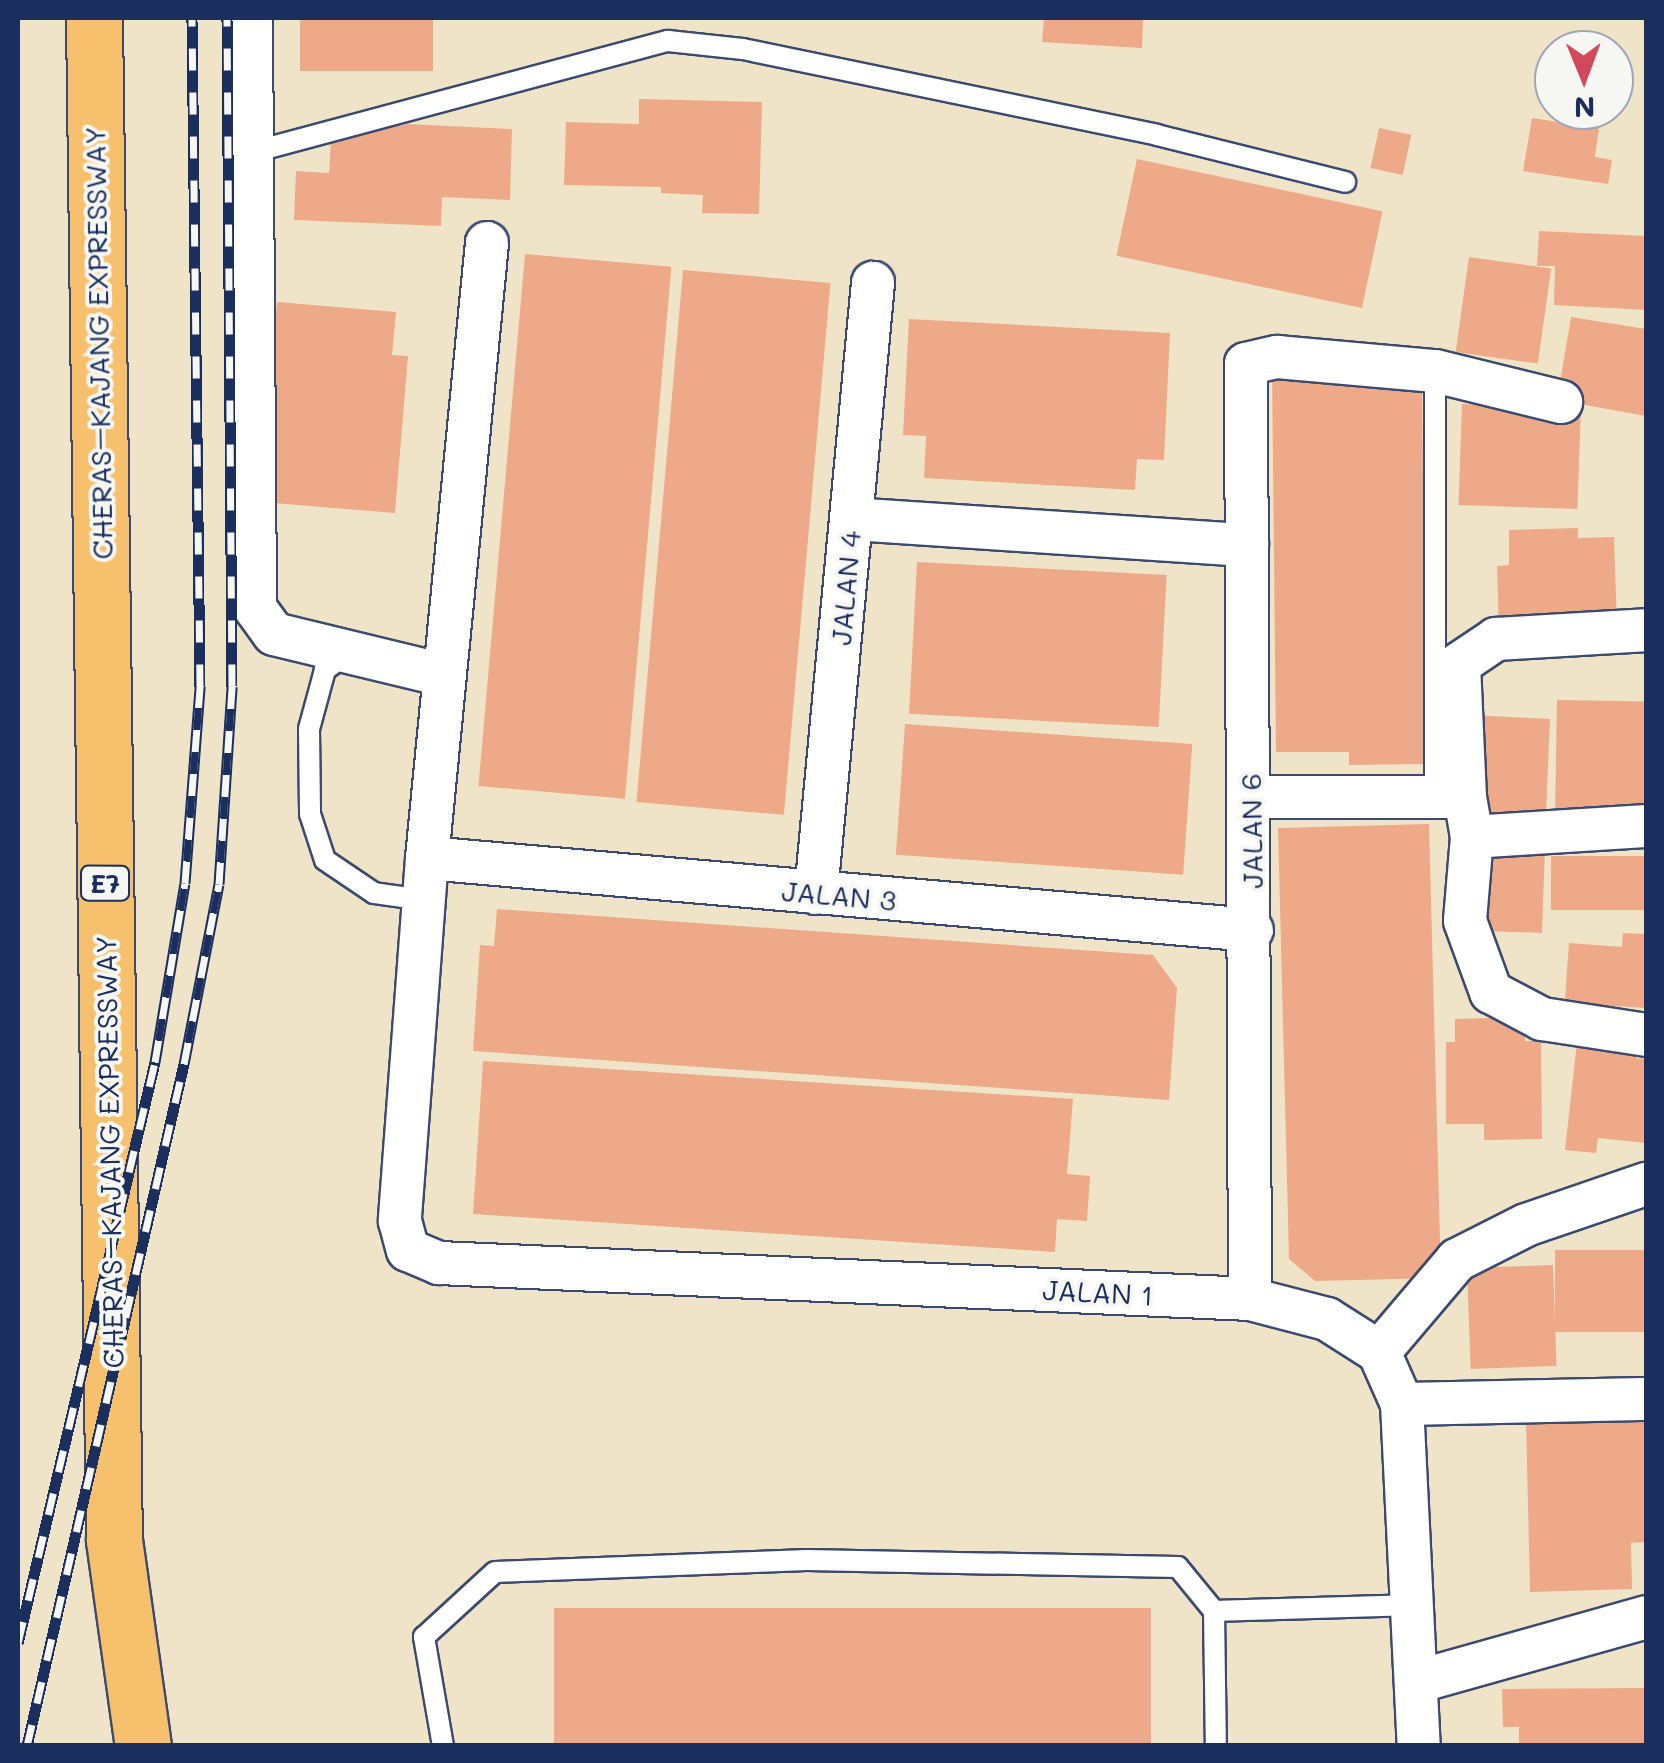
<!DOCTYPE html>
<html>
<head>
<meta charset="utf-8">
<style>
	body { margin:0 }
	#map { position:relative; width:1664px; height:1763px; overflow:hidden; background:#efe4c8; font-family:Mali,sans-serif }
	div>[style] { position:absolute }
	.building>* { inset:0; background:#ea8; transform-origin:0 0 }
	.roads { filter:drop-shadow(2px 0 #3b4a6e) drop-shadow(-2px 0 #3b4a6e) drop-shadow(0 2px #3b4a6e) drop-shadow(0 -2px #3b4a6e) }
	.service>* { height:20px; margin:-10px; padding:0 10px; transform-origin:10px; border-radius:10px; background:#fff }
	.minor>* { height:42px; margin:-21px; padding:0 21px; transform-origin:21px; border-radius:21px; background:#fff }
	.motorway>* { height:55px; margin:-27.5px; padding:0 27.5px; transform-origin:27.5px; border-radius:27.5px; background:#f7c06c }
	.rail>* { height:11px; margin-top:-5.5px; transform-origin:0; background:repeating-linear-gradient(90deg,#f6f6f2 0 22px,#1b2f5e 0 44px); box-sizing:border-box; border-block:2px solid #1b2f5e }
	span { translate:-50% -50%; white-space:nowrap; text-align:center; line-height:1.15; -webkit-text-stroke:8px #f6f6f2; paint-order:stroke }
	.shield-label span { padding:2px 8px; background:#f6f6f2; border:2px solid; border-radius:8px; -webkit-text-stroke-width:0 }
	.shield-label { font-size:25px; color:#1b2f5e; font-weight:700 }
	.street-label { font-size:28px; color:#1b2f5e }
	.frame { position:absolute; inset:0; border:20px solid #1b2f5e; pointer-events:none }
	.north { position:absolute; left:1534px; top:30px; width:100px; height:100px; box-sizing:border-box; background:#f6f6f2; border:2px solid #9ea6b7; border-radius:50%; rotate:179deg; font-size:28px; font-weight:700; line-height:40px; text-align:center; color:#1b2f5e }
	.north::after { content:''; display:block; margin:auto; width:35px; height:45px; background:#d1495b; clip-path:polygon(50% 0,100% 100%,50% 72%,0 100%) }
</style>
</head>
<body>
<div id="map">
	<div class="building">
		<i style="left:300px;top:18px;width:133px;height:53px"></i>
		<i style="clip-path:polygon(1044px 18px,1143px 18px,1142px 48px,1042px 42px)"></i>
		<i style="clip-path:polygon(639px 99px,762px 102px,759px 214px,702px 213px,703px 195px,661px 193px,661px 187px,564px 185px,566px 122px,639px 124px)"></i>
		<i style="clip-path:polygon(1532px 118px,1599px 128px,1595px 157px,1612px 160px,1608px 184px,1523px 171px)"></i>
		<i style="clip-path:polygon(408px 124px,512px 129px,510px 200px,442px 197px,441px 226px,294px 220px,296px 171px,329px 173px,331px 140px)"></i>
		<i style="left:1379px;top:128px;width:33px;height:41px;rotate:12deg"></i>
		<i style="left:1137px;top:159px;width:251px;height:99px;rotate:12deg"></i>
		<i style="clip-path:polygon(1539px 231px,1646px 236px,1646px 310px,1554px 305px,1555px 266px,1537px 266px)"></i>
		<i style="left:525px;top:254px;width:147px;height:534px;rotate:5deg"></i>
		<i style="left:1469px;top:257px;width:83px;height:96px;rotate:8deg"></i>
		<i style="left:683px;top:270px;width:148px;height:534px;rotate:5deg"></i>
		<i style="clip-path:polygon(277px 302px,396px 312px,392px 355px,408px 356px,395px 513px,261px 502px)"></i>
		<i style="clip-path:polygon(1571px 317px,1646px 329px,1646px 416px,1557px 400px)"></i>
		<i style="clip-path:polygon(909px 319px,1170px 333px,1164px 460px,1137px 459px,1135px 490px,924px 478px,926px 436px,903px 435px)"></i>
		<i style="clip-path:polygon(1272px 368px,1422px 380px,1426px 764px,1349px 765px,1349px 752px,1276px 752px)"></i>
		<i style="left:1462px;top:404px;width:119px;height:101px;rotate:2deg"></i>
		<i style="clip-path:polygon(1578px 528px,1578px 538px,1614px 537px,1617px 625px,1499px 630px,1497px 566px,1509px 565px,1509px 530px)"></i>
		<i style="left:917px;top:562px;width:250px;height:152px;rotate:3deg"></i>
		<i style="left:1557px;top:700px;width:89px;height:122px;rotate:1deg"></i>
		<i style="clip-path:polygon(1467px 715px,1550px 719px,1546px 815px,1479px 812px)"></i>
		<i style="left:905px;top:724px;width:288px;height:131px;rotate:4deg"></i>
		<i style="clip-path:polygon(1429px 824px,1441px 1278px,1315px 1281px,1289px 1259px,1278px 828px)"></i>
		<i style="left:1487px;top:846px;width:58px;height:85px;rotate:2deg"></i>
		<i style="left:1646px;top:856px;width:54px;height:95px;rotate:90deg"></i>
		<i style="clip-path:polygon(497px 909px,1153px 955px,1177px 988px,1169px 1100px,473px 1051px,480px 945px,494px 946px)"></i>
		<i style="clip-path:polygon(1623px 933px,1646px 934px,1646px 1008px,1615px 1006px,1615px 1017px,1564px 1013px,1569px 943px,1622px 947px)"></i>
		<i style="clip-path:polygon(1525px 1017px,1525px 1041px,1541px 1041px,1542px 1139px,1484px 1140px,1484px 1124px,1446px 1124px,1446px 1042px,1455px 1042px,1455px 1019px)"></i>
		<i style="clip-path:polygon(1578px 1033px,1638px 1041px,1636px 1058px,1646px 1059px,1646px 1143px,1598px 1138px,1596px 1153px,1565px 1150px)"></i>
		<i style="clip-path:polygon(483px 1061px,1073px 1099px,1067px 1174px,1090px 1176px,1087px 1221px,1057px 1219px,1055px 1252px,473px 1214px)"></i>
		<i style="left:1646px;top:1250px;width:82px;height:91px;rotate:90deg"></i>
		<i style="left:1553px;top:1265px;width:101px;height:86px;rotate:88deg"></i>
		<i style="clip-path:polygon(1646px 1417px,1646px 1542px,1631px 1543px,1632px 1589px,1530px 1592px,1526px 1420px)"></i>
		<i style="left:554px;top:1608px;width:597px;height:138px"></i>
		<i style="clip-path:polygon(1646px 1688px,1646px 1746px,1519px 1746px,1519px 1727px,1503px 1727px,1502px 1689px)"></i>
	</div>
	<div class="roads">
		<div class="service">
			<i style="left:253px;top:152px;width:430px;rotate:-15deg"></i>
			<i style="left:668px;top:41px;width:75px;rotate:6.1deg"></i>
			<i style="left:743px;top:49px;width:423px;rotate:11.7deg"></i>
			<i style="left:1157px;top:135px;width:194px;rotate:14deg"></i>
			<i style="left:348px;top:653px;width:29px;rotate:144deg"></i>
			<i style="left:325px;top:670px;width:61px;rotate:105.2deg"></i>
			<i style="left:309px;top:729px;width:85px;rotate:89.3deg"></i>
			<i style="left:310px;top:814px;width:48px;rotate:71.9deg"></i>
			<i style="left:325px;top:860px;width:59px;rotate:34deg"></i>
			<i style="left:374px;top:893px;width:50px;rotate:8deg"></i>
			<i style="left:1435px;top:797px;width:426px;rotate:-90deg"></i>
			<i style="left:1214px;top:1611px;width:200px;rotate:-1.7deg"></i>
			<i style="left:443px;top:1746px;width:111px;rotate:-99.9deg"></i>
			<i style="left:424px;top:1637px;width:96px;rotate:-42.5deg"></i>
			<i style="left:495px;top:1572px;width:312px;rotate:-2.2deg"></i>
			<i style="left:807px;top:1560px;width:371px;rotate:1.1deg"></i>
			<i style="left:1178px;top:1567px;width:57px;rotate:50.7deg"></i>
			<i style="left:1214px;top:1611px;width:135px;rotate:89.2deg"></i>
		</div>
		<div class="minor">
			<i style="left:251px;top:18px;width:590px;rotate:89.61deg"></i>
			<i style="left:255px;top:608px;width:32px;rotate:54deg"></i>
			<i style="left:274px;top:634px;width:174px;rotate:13.6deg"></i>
			<i style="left:487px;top:243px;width:618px;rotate:95.57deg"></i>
			<i style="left:427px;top:858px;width:364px;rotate:94.3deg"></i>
			<i style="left:400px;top:1221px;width:30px;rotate:75deg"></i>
			<i style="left:408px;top:1250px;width:34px;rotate:23deg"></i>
			<i style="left:439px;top:1263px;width:812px;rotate:2.54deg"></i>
			<i style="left:1250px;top:1299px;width:80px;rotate:14.6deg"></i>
			<i style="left:1327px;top:1319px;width:62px;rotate:32.4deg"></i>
			<i style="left:1379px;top:1352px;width:57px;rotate:66.1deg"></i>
			<i style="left:1402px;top:1404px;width:342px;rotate:87.2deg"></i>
			<i style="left:852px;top:519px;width:396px;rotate:3.8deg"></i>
			<i style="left:1250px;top:797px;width:215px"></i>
			<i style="left:1465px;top:797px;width:41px;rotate:80.1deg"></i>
			<i style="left:1472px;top:837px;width:84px;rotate:94.8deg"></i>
			<i style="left:1465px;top:921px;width:76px;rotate:69.9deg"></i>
			<i style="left:1491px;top:992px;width:58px;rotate:27.9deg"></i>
			<i style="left:1542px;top:1019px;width:105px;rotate:8.7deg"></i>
			<i style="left:1465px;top:797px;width:133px;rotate:-92.6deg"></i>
			<i style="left:1459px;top:664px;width:45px;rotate:-34deg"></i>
			<i style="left:1496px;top:639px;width:150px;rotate:-3.4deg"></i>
			<i style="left:1472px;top:837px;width:174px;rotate:-3.6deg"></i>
			<i style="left:427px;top:858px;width:828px;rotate:4.99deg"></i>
			<i style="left:816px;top:893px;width:613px;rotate:-84.66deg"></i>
			<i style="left:1250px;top:1299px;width:935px;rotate:-90.25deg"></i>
			<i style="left:1246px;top:364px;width:32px;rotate:-13deg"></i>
			<i style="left:1277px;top:357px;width:159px;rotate:5.1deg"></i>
			<i style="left:1435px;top:371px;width:130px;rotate:13.8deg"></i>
			<i style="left:1379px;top:1352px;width:121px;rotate:-49.7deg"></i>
			<i style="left:1457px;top:1260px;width:77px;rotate:-26.9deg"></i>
			<i style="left:1526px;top:1225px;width:127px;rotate:-18.9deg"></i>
			<i style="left:1402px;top:1404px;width:244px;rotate:-1.2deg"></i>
			<i style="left:1419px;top:1681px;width:236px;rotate:-15.7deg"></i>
		</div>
		<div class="motorway">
			<i style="left:94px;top:18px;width:1522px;rotate:89.25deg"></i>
			<i style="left:114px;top:1540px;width:208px;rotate:82deg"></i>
		</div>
	</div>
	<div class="rail">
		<i style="left:18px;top:1643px;width:597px;rotate:-76.73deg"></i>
		<i style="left:155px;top:1062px;width:181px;rotate:-80.5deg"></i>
		<i style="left:185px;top:883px;width:198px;rotate:-85.6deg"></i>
		<i style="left:200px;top:686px;width:668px;rotate:-90.69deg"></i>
		<i style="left:27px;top:1746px;width:700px;rotate:-77.04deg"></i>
		<i style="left:184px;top:1064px;width:183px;rotate:-79deg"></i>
		<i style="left:219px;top:884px;width:198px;rotate:-86.2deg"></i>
		<i style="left:232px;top:686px;width:668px;rotate:-90.43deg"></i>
	</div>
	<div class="shield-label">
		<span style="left:105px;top:883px">E7</span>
	</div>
	<div class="street-label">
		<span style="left:98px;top:343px;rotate:-91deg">CHERAS–KAJANG EXPRESSWAY</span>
		<span style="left:845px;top:588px;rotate:-85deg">JALAN 4</span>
		<span style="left:1251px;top:831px;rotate:-91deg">JALAN 6</span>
		<span style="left:839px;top:895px;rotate:5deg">JALAN 3</span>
		<span style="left:109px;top:1152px;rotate:-91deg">CHERAS–KAJANG EXPRESSWAY</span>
		<span style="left:1098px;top:1292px;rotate:3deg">JALAN 1</span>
	</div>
	<div class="frame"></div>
	<div class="north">N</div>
</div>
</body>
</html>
